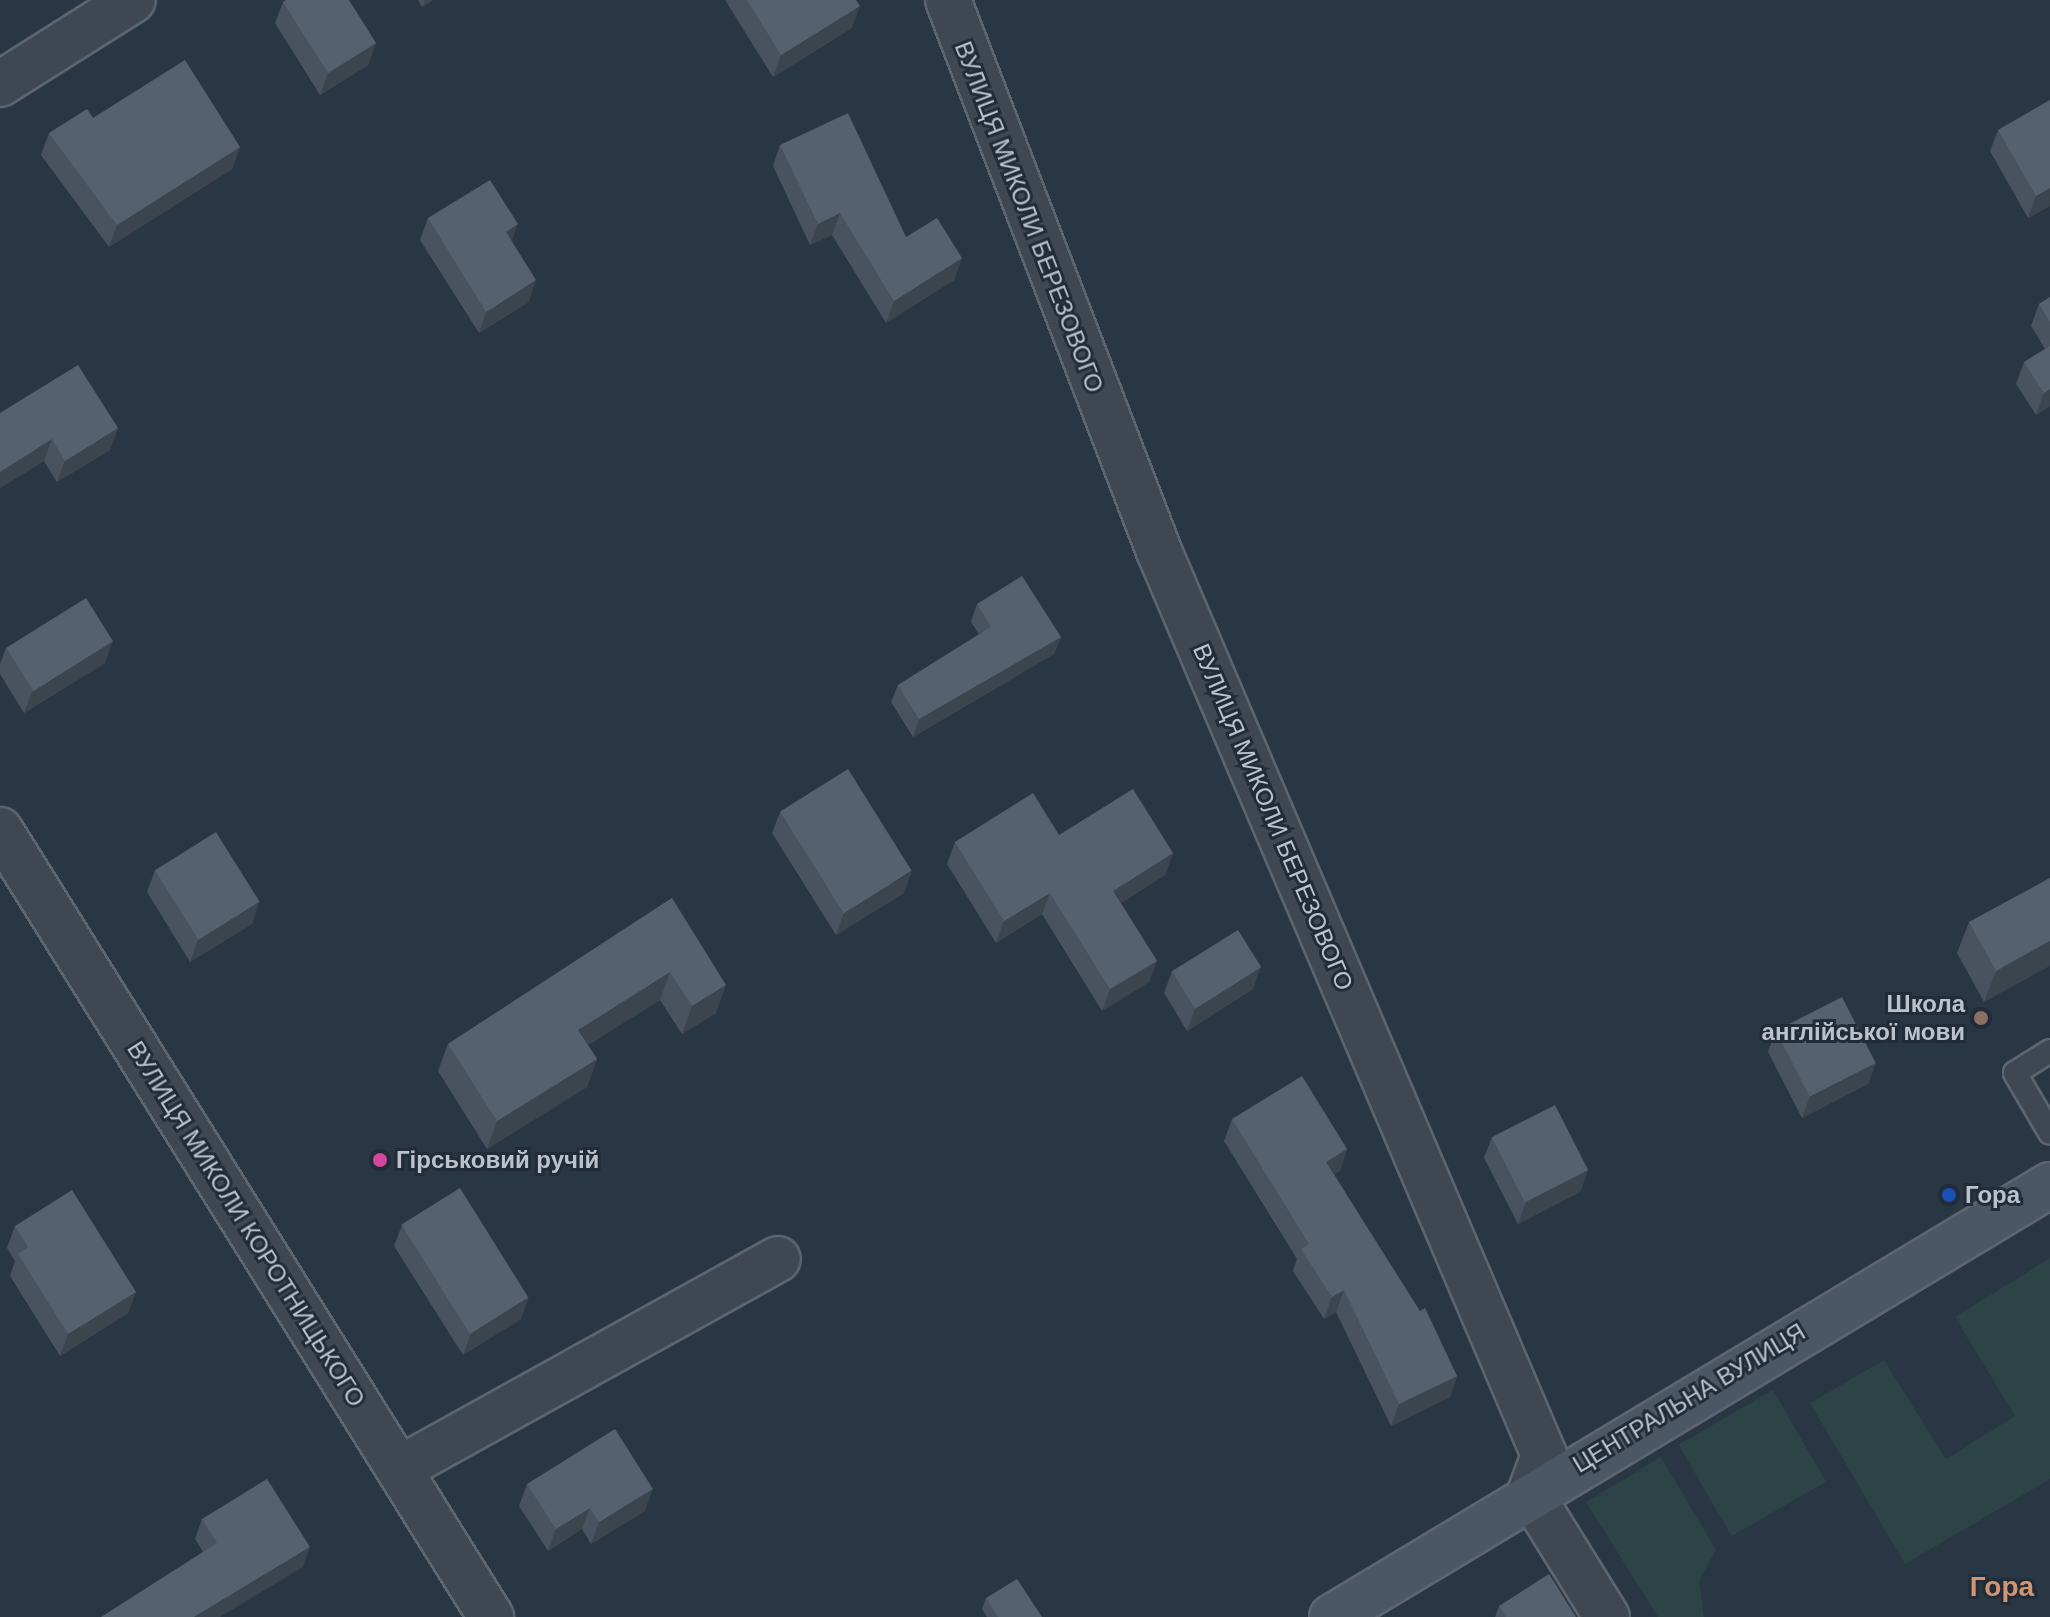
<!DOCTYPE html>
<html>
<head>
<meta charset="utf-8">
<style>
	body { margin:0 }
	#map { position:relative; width:2050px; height:1617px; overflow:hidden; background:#293643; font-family:Arial,sans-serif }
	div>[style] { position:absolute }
	.green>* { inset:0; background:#2c4445; transform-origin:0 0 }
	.roads { filter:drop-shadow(2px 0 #5c6570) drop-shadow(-2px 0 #5c6570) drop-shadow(0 2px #5c6570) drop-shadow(0 -2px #5c6570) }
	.lane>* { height:22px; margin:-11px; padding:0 11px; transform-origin:11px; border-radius:11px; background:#3e4752 }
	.street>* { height:44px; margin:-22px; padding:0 22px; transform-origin:22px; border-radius:22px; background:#3e4752 }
	.secondary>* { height:44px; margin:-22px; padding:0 22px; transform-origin:22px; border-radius:22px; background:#4c5765 }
	.wall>* { inset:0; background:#49535f }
	.shaded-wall>* { inset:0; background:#3c444e }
	.building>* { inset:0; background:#55616f; transform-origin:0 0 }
	.dots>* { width:22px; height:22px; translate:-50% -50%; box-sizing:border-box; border:4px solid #222c38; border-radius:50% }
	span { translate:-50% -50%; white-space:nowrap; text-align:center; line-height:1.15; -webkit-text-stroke:6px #222c38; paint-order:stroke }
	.street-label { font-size:24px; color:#bbc2cc }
	.poi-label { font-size:24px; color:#bbc2cc; font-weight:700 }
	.right { translate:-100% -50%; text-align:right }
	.left { translate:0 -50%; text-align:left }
	.quarter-label { font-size:28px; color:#d19671; font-weight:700 }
</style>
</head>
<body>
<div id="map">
	<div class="green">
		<i style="clip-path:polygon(2050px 1258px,2050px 1479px,1905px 1564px,1810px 1403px,1884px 1360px,1946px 1459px,2015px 1416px,1955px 1317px)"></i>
		<i style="left:1773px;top:1390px;width:106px;height:109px;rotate:60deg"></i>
		<i style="clip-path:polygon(1661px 1457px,1716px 1550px,1699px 1581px,1704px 1617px,1658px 1617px,1586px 1502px)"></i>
	</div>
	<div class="roads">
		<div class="lane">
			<i style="left:2050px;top:1051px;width:41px;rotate:147.8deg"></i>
			<i style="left:2015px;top:1073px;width:69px;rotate:59.7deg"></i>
		</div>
		<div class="street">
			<i style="left:948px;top:0;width:590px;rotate:69.05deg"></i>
			<i style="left:1159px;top:551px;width:983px;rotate:66.93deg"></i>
			<i style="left:1544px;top:1455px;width:40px;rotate:110.2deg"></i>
			<i style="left:1530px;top:1493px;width:146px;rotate:58.2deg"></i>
			<i style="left:0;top:84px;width:157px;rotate:-32.3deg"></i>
			<i style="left:0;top:830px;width:928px;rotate:58.04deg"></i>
			<i style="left:399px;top:1469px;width:433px;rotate:-29deg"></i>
		</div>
		<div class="secondary">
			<i style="left:1332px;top:1617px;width:838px;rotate:-31.03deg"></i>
		</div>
	</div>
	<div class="wall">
		<i style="clip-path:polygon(418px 0,433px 0,422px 7px)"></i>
		<i style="clip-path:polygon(725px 0,856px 0,852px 28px,773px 77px)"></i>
		<i style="clip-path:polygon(283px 2px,376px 43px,368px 65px,320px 95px,275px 23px)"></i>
		<i style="clip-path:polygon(2050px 100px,2050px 206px,2028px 218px,1990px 151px,1998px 130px)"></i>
		<i style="clip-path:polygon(93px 118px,240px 147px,232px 169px,109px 247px,41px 155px,49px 133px)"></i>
		<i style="clip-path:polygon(780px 145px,906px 237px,962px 258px,954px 280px,886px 323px,832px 235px,810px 245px,773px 166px)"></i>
		<i style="clip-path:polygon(428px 218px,512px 240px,529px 302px,479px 333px,420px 240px)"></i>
		<i style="clip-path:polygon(2050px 297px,2050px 406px,2036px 415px,2016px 384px,2024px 362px,2045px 349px,2031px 326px,2039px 304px)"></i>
		<i style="clip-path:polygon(0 413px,118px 428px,110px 450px,57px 482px,44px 461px,0 488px)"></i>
		<i style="clip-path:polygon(977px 604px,1061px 637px,1054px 654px,913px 737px,891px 702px,898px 685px,979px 634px,971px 622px)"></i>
		<i style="clip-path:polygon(6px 648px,105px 663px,24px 713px,0 674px,0 664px)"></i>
		<i style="clip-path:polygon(780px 812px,904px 893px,836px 935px,772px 833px)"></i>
		<i style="clip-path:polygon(1059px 835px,1173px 853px,1165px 875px,1121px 903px,1157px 961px,1149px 982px,1102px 1011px,1042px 914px,996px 943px,947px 864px,955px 842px)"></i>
		<i style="clip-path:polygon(155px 870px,259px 902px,252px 924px,190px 962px,147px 892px)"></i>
		<i style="clip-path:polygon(2050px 878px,1984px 1002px,1957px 953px,1969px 922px)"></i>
		<i style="clip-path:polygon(672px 898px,716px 1013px,682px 1034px,660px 1000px,588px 1045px,597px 1059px,587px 1087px,487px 1149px,438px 1071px,448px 1044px)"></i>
		<i style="clip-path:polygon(1172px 971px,1253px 989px,1187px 1031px,1164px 993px)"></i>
		<i style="clip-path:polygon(1776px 1030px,1876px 1063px,1868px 1084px,1802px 1118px,1768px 1052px)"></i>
		<i style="clip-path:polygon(1232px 1119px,1347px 1149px,1340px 1171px,1334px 1174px,1457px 1376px,1450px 1397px,1391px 1426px,1336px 1312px,1324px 1319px,1293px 1271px,1297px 1259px,1224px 1141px)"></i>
		<i style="clip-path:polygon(1492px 1137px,1588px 1170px,1580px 1192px,1518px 1224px,1484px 1158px)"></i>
		<i style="clip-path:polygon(402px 1225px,521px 1319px,463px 1355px,394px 1246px)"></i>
		<i style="clip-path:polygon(15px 1226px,136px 1292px,128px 1313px,60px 1356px,10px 1276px,15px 1261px,7px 1248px)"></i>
		<i style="clip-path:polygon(527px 1484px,645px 1511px,591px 1544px,582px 1529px,548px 1551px,519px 1506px)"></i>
		<i style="clip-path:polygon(202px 1519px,303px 1567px,203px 1552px,195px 1539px)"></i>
		<i style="clip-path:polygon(986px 1598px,1042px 1617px,987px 1617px,982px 1609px)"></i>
		<i style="clip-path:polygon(1499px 1606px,1576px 1617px,1495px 1617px)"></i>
	</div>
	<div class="shaded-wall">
		<i style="clip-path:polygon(425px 0,433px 0,422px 7px)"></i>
		<i style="clip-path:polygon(860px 6px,852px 28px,773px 77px,781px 55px)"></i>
		<i style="clip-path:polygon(376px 43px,368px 65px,320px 95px,328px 73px)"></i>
		<i style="clip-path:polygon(240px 147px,232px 169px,109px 247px,117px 225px)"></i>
		<i style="clip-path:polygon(2050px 188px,2050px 206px,2028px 218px,2036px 196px)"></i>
		<i style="clip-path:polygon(840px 213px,832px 235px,810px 245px,818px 224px)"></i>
		<i style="clip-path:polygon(518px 224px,510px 246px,506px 232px)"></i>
		<i style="clip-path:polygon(962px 258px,954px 280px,886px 323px,894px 301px)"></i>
		<i style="clip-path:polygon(536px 280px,529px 302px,479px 333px,486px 312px)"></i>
		<i style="clip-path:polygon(2050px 389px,2050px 406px,2036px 415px,2044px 393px)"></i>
		<i style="clip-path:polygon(118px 428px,110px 450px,57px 482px,65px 461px)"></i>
		<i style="clip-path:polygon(52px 439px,44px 461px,0 488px,0 472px)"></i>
		<i style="clip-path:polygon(1061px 637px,1054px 654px,913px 737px,919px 719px)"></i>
		<i style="clip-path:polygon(113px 641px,105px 663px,24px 713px,32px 692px)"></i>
		<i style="clip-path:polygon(1173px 853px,1165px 875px,1105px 913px,1113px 891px)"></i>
		<i style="clip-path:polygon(912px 871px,904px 893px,836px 935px,844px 913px)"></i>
		<i style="clip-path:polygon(1050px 893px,1042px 914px,996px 943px,1004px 921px)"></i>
		<i style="clip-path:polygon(259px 902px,252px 924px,190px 962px,198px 940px)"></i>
		<i style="clip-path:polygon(2050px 941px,2050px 966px,1984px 1002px,1996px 971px)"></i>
		<i style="clip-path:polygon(1157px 961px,1149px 982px,1102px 1011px,1110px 989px)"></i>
		<i style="clip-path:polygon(1261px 967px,1253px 989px,1187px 1031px,1195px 1009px)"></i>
		<i style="clip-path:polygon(670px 972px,660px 1000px,568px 1058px,578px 1030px)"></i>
		<i style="clip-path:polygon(726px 985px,716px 1013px,682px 1034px,692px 1006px)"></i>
		<i style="clip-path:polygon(597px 1059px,587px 1087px,487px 1149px,497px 1121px)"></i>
		<i style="clip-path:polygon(1876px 1063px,1868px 1084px,1802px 1118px,1810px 1096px)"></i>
		<i style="clip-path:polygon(1347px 1149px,1340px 1171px,1318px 1184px,1326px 1162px)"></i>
		<i style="clip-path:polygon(1588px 1170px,1580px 1192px,1518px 1224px,1526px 1202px)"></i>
		<i style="clip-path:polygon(1344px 1290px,1336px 1312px,1324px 1319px,1332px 1297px)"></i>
		<i style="clip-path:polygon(136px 1292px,128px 1313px,60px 1356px,68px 1334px)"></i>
		<i style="clip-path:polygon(529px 1297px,521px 1319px,463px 1355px,471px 1333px)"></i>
		<i style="clip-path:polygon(1457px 1376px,1450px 1397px,1391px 1426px,1399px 1404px)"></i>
		<i style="clip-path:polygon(653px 1489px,645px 1511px,591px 1544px,599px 1522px)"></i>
		<i style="clip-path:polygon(590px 1508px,582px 1529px,548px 1551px,556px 1529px)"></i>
		<i style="clip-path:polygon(310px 1547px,303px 1567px,220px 1617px,194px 1617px)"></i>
	</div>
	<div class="building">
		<i style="clip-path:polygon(286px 0,349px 0,376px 43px,328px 73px,283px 2px)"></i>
		<i style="clip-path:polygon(747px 0,856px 0,860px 6px,781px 55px)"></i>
		<i style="clip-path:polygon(185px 60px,240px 147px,117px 225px,49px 133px,87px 109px,93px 118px)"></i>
		<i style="clip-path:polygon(2050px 100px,2050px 188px,2036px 196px,1998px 130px)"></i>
		<i style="clip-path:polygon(848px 113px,906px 237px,937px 218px,962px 258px,894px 301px,840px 213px,818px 224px,780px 145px)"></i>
		<i style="clip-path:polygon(490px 180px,518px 224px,506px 232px,536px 280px,486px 312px,428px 218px)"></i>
		<i style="clip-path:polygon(2050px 297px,2050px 322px,2039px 304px)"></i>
		<i style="clip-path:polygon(2050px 346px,2050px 389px,2044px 393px,2024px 362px)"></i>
		<i style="clip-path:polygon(78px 365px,118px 428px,65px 461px,52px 439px,0 472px,0 413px)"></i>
		<i style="clip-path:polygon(1022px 576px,1061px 637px,919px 719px,898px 685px,991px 627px,977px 604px)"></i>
		<i style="left:86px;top:598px;width:51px;height:94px;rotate:58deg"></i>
		<i style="left:848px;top:769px;width:120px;height:80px;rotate:58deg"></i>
		<i style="clip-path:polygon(1133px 789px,1173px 853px,1113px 891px,1157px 961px,1110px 989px,1050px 893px,1004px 921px,955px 842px,1033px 793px,1059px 835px)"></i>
		<i style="left:216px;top:832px;width:82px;height:72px;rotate:58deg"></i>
		<i style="clip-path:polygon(2050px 878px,2050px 941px,1996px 971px,1969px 922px)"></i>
		<i style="clip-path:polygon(672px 898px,726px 985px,692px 1006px,670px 972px,578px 1030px,597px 1059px,497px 1121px,448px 1044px)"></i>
		<i style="left:1238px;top:930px;width:44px;height:78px;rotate:58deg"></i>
		<i style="left:1842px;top:997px;width:74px;height:74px;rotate:63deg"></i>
		<i style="clip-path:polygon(1302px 1076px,1347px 1149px,1326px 1162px,1420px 1311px,1425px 1308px,1457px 1376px,1399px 1404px,1344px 1290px,1332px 1297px,1301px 1249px,1309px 1244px,1232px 1119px)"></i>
		<i style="left:1555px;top:1105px;width:73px;height:71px;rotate:63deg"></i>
		<i style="left:460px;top:1188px;width:129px;height:69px;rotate:58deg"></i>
		<i style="clip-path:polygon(72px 1190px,136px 1292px,68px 1334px,18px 1254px,28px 1247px,15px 1226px)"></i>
		<i style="clip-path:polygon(615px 1429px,653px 1489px,599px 1522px,590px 1508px,556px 1529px,527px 1484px)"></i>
		<i style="clip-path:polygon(267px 1479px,310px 1547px,194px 1617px,101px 1617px,217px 1543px,202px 1519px)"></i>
		<i style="clip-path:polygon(1549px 1574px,1576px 1617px,1506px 1617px,1499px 1606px)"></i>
		<i style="clip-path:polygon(1017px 1579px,1042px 1617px,998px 1617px,986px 1598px)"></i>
	</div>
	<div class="dots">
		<i style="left:1981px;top:1018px;background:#8d6e63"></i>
		<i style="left:380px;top:1160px;background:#d1479c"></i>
		<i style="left:1949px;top:1195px;background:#1a4fb4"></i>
	</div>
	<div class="street-label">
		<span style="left:1029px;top:217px;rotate:69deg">ВУЛИЦЯ МИКОЛИ БЕРЕЗОВОГО</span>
		<span style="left:1273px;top:817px;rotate:67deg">ВУЛИЦЯ МИКОЛИ БЕРЕЗОВОГО</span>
		<span style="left:246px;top:1224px;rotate:58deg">ВУЛИЦЯ МИКОЛИ КОРОТНИЦЬКОГО</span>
		<span style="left:1689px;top:1398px;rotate:-31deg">ЦЕНТРАЛЬНА ВУЛИЦЯ</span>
	</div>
	<div class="poi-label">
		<span class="right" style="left:1965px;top:1018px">Школа<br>англійської мови</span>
		<span class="left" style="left:396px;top:1160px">Гірськовий ручій</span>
		<span class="left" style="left:1965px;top:1195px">Гора</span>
	</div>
	<div class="quarter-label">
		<span style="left:2002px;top:1587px">Гора</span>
	</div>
</div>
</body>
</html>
